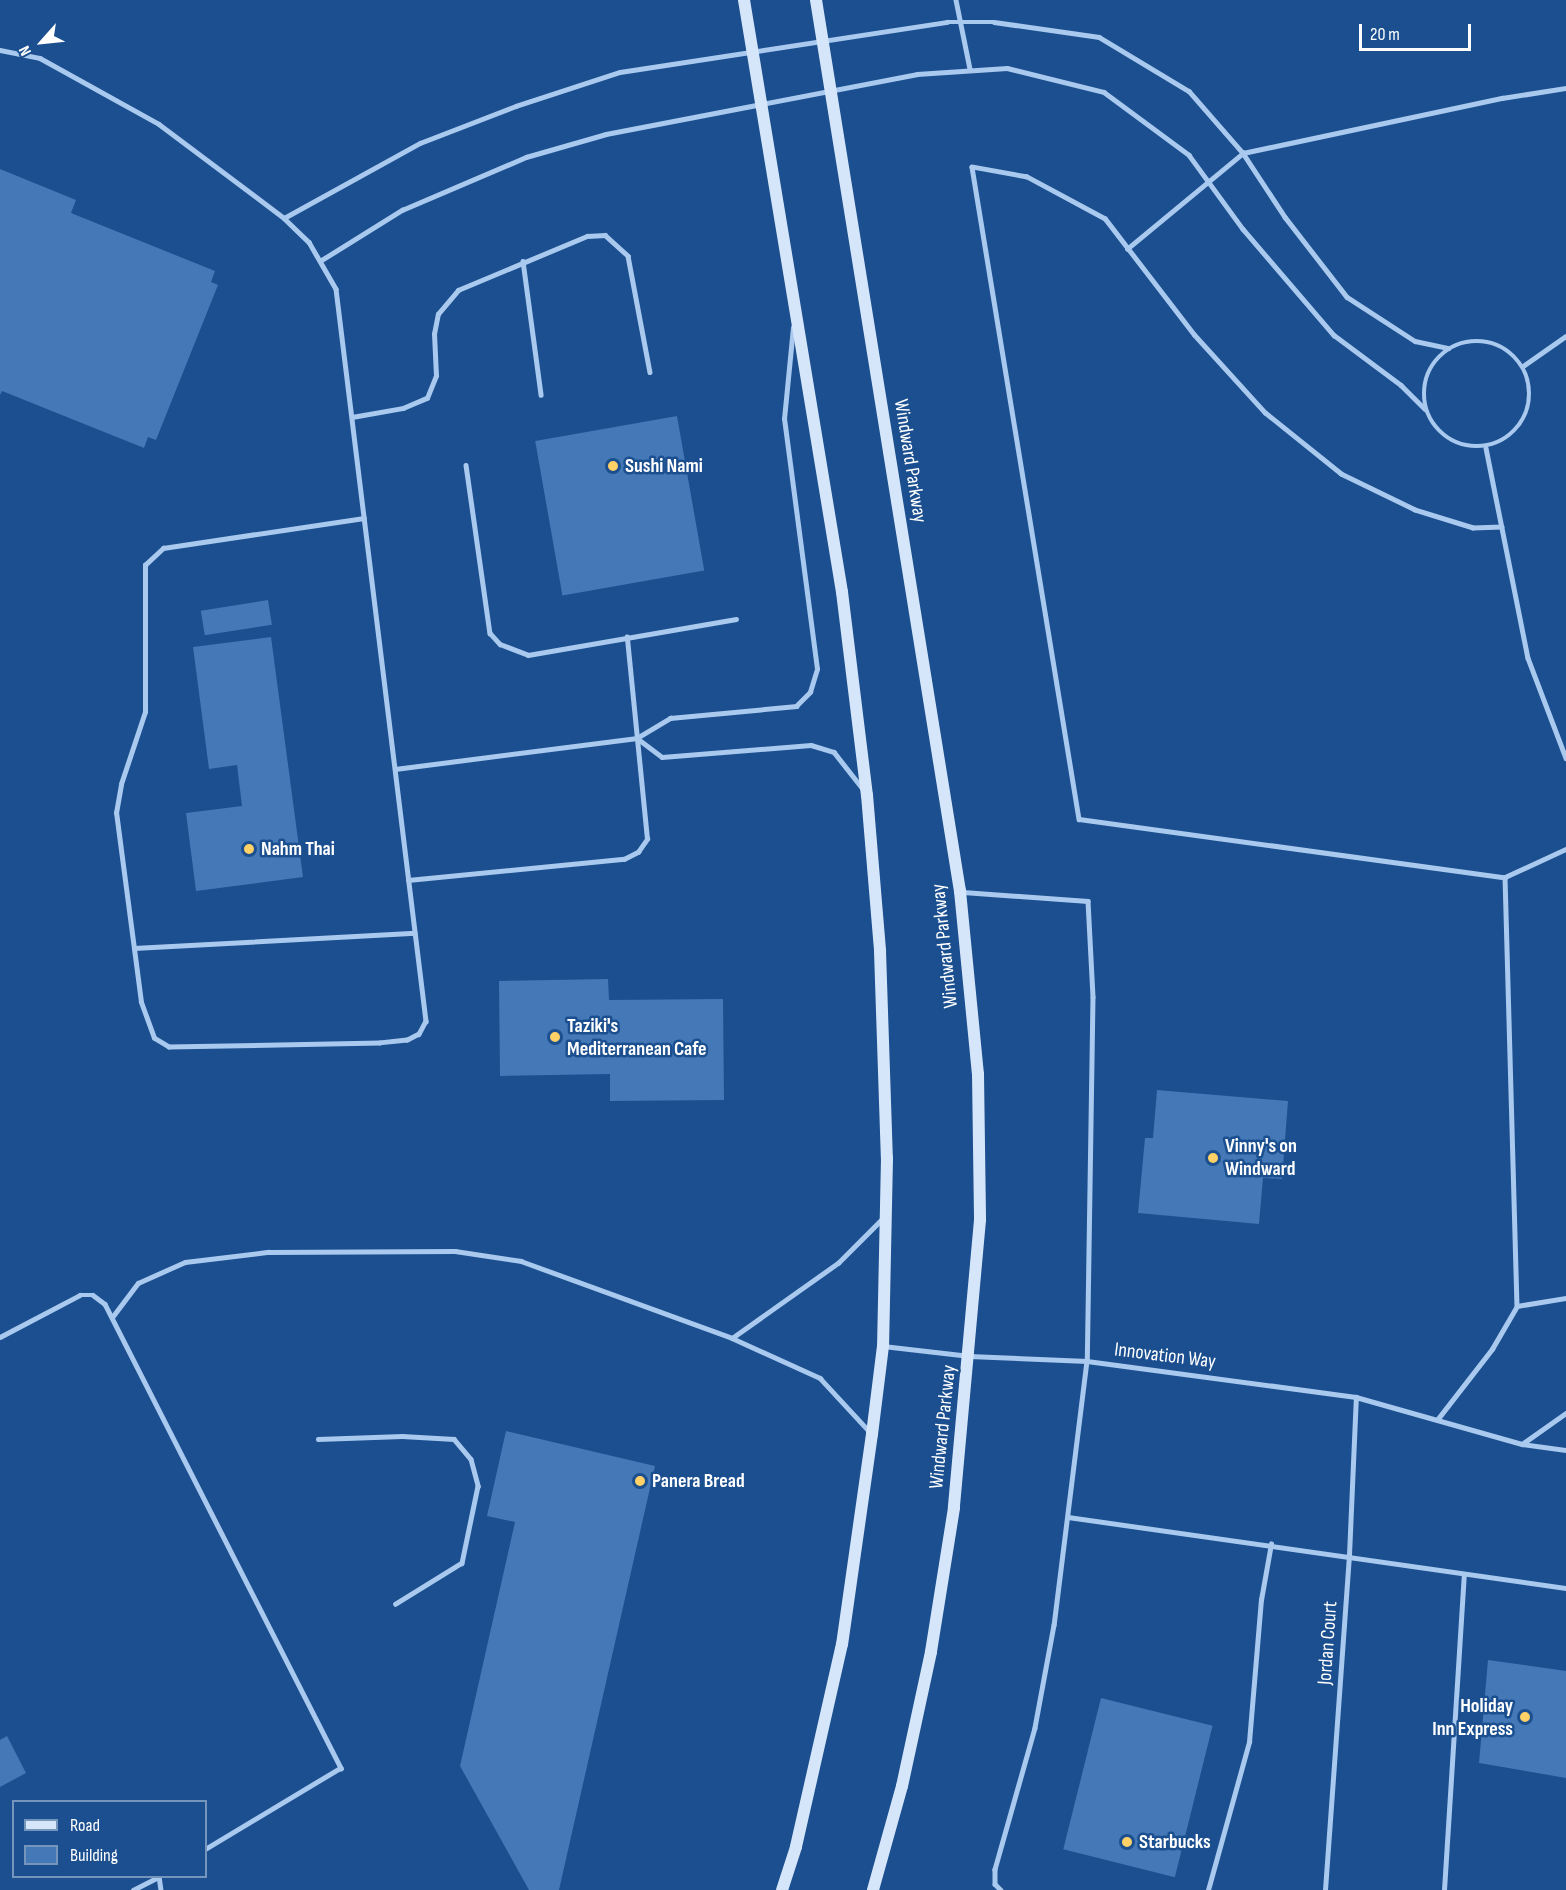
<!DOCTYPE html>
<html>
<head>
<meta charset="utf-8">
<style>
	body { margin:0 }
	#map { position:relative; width:1566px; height:1890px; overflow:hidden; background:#1b4f8f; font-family:"Sofia Sans Condensed",sans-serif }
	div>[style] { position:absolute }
	.building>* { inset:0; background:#4478b7; transform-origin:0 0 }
	.service>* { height:4.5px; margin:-2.25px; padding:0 2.25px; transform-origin:2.25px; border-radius:2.25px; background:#a9c9ee }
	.service>.ring { margin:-2.25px; padding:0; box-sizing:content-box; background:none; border:4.5px solid #a9c9ee; border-radius:50% }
	.secondary>* { height:12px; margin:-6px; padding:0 6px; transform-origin:6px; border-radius:6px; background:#d6e6fa }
	.dots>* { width:16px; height:16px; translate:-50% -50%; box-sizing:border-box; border:3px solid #1b4f8f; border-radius:50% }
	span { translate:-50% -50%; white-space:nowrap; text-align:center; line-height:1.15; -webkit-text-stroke:5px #1b4f8f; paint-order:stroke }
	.street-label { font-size:20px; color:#fff }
	.poi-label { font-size:20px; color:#fff; font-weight:700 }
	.left { translate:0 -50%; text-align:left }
	.right { translate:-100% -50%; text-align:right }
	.legend { position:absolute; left:12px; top:1800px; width:195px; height:78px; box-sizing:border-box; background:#1b4f8f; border:2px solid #7695bc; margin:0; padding:8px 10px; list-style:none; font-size:18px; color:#fff }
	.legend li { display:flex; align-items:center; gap:12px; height:30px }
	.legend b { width:30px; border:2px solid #7695bc }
	.north { position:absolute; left:12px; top:12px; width:60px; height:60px; -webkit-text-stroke:4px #1b4f8f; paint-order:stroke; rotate:243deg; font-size:16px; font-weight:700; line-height:24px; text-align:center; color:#fff }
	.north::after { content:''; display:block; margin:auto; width:21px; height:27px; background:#fff; clip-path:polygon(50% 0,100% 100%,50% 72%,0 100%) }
	.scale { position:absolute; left:1359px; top:24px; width:112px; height:27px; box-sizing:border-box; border:3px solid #fff; border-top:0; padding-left:8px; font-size:18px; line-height:21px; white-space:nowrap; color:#fff; -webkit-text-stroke:4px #1b4f8f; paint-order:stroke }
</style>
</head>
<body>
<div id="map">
	<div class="building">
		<i style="clip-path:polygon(0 169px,76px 200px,71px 213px,215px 271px,211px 282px,218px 285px,156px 440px,148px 437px,144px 448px,2px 391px,0 395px)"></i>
		<i style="left:677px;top:416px;width:157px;height:144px;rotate:80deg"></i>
		<i style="left:268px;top:600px;width:25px;height:68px;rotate:81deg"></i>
		<i style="clip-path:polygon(271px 637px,303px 877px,196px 891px,186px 813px,242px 806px,237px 765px,209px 769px,193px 647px)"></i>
		<i style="clip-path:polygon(608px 979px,609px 1000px,723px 999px,724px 1100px,610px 1101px,610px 1074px,500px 1076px,499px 981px)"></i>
		<i style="clip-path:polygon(1157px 1090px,1288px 1101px,1282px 1179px,1263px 1178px,1259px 1224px,1138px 1213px,1145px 1138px,1153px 1138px)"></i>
		<i style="clip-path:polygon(506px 1431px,655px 1466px,559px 1890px,529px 1890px,460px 1766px,515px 1522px,487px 1516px)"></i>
		<i style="clip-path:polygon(1488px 1660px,1566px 1671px,1566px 1778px,1479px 1763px)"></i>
		<i style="left:1101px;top:1698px;width:115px;height:156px;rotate:14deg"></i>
		<i style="clip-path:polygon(7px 1736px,26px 1773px,0 1787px,0 1740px)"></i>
	</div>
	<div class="service">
		<i style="left:956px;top:0;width:70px;rotate:78.5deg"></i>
		<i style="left:0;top:50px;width:41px;rotate:11.3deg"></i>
		<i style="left:40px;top:58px;width:136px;rotate:29deg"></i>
		<i style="left:159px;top:124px;width:156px;rotate:36.9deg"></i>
		<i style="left:284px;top:218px;width:35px;rotate:44deg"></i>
		<i style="left:309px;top:242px;width:54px;rotate:60.1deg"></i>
		<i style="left:336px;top:289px;width:738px;rotate:82.99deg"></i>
		<i style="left:426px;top:1021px;width:15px;rotate:118deg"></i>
		<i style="left:419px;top:1034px;width:13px;rotate:153deg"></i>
		<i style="left:407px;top:1040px;width:27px;rotate:174deg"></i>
		<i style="left:380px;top:1043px;width:211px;rotate:178.9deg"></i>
		<i style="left:169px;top:1047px;width:17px;rotate:-149deg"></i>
		<i style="left:154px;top:1038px;width:38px;rotate:-110deg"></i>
		<i style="left:141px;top:1002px;width:191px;rotate:-97.5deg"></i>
		<i style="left:116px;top:813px;width:29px;rotate:-80deg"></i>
		<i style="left:121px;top:784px;width:76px;rotate:-71.6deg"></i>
		<i style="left:145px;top:712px;width:147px;rotate:-90deg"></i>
		<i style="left:145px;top:565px;width:25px;rotate:-43deg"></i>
		<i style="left:163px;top:548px;width:203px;rotate:-8.5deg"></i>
		<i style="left:284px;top:218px;width:155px;rotate:-28.9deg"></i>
		<i style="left:420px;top:143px;width:103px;rotate:-21.1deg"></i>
		<i style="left:516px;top:106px;width:109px;rotate:-18.1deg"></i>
		<i style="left:620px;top:72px;width:331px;rotate:-8.7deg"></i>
		<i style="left:947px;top:22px;width:47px"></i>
		<i style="left:994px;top:22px;width:106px;rotate:8.1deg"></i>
		<i style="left:1099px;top:37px;width:105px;rotate:31deg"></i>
		<i style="left:1189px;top:91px;width:82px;rotate:48.9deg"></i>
		<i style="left:1243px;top:153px;width:77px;rotate:56.7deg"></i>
		<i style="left:1285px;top:217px;width:101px;rotate:52.2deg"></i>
		<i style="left:1347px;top:297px;width:81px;rotate:32.9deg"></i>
		<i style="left:1415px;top:341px;width:34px;rotate:12deg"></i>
		<i style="left:1127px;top:249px;width:151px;rotate:-39.6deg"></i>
		<i style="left:1243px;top:153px;width:265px;rotate:-12deg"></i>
		<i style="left:1502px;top:98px;width:65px;rotate:-8.9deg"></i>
		<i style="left:320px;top:261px;width:97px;rotate:-31.9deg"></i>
		<i style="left:402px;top:210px;width:135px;rotate:-23.1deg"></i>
		<i style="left:526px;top:157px;width:83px;rotate:-16deg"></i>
		<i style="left:606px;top:134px;width:317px;rotate:-10.9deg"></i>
		<i style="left:917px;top:74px;width:90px;rotate:-3.8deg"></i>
		<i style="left:1007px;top:68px;width:100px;rotate:13.9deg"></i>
		<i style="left:1104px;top:92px;width:106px;rotate:36.5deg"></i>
		<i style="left:1189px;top:155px;width:92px;rotate:53.9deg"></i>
		<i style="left:1243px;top:229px;width:140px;rotate:49.4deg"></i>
		<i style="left:1334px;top:335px;width:84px;rotate:36.7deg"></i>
		<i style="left:1401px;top:385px;width:34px;rotate:45deg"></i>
		<i style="left:523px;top:261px;width:135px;rotate:82.3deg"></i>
		<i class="ring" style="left:1424px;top:341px;width:101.5px;height:101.5px"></i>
		<i style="left:1523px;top:366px;width:52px;rotate:-34.9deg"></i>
		<i style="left:352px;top:417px;width:52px;rotate:-10deg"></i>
		<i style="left:403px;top:408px;width:26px;rotate:-23deg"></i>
		<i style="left:427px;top:398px;width:24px;rotate:-68deg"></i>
		<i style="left:436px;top:376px;width:42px;rotate:-92.7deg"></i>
		<i style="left:434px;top:334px;width:20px;rotate:-79deg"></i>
		<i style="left:438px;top:314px;width:31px;rotate:-50deg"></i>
		<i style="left:458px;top:290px;width:140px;rotate:-22.7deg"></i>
		<i style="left:587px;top:236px;width:18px;rotate:-3deg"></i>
		<i style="left:605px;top:235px;width:31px;rotate:42deg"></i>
		<i style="left:628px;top:256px;width:118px;rotate:79.3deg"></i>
		<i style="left:1486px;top:448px;width:214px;rotate:78.7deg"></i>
		<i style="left:1528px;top:658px;width:107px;rotate:69.2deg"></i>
		<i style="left:466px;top:465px;width:170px;rotate:81.9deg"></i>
		<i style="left:490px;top:633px;width:15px;rotate:48deg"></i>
		<i style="left:500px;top:644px;width:30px;rotate:21deg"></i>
		<i style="left:528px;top:655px;width:211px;rotate:-9.8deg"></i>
		<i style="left:1502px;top:527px;width:29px;rotate:178deg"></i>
		<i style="left:1473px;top:528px;width:61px;rotate:-162.8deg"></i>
		<i style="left:1415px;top:510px;width:82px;rotate:-154.1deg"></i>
		<i style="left:1341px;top:474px;width:97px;rotate:-141.2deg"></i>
		<i style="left:1265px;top:413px;width:105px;rotate:-132.3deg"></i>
		<i style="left:1194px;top:335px;width:146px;rotate:-127.5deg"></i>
		<i style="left:1105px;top:219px;width:89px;rotate:-151.7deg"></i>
		<i style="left:1027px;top:177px;width:56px;rotate:-169.7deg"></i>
		<i style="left:972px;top:167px;width:661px;rotate:80.68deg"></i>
		<i style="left:1079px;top:819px;width:430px;rotate:7.8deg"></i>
		<i style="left:1505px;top:877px;width:67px;rotate:-24.7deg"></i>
		<i style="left:637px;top:738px;width:31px;rotate:37deg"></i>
		<i style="left:662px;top:757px;width:149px;rotate:-4.6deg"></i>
		<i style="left:811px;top:745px;width:24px;rotate:17deg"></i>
		<i style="left:834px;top:752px;width:47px;rotate:51.9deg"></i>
		<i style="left:395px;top:769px;width:244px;rotate:-7.3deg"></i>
		<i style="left:637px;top:738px;width:39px;rotate:-31deg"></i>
		<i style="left:670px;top:718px;width:127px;rotate:-5.4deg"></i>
		<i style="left:796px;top:706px;width:20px;rotate:-45deg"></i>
		<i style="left:810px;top:692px;width:24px;rotate:-73deg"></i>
		<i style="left:817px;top:669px;width:252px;rotate:-97.5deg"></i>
		<i style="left:784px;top:419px;width:92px;rotate:-84.4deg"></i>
		<i style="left:1505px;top:877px;width:429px;rotate:88.4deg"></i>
		<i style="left:1517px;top:1306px;width:50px;rotate:-9.3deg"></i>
		<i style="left:408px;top:880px;width:217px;rotate:-5.6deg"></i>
		<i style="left:624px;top:859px;width:16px;rotate:-27deg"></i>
		<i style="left:638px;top:852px;width:16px;rotate:-55deg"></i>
		<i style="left:647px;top:839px;width:203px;rotate:-95.7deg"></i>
		<i style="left:963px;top:892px;width:125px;rotate:4.1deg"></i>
		<i style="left:1088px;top:901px;width:96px;rotate:87deg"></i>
		<i style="left:1093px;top:997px;width:364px;rotate:90.9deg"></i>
		<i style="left:1087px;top:1361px;width:266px;rotate:97.1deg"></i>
		<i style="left:1054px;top:1625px;width:105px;rotate:100.5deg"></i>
		<i style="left:1035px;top:1728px;width:147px;rotate:105.8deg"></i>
		<i style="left:995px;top:1869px;width:15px;rotate:90deg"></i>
		<i style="left:995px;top:1884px;width:8px;rotate:45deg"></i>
		<i style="left:134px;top:948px;width:281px;rotate:-3.1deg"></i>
		<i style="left:113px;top:1316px;width:41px;rotate:-52.9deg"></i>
		<i style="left:138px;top:1283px;width:51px;rotate:-24.1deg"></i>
		<i style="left:185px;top:1262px;width:84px;rotate:-6.9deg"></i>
		<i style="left:268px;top:1252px;width:187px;rotate:-0.3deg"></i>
		<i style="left:455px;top:1251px;width:67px;rotate:8.6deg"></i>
		<i style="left:521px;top:1261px;width:225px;rotate:20deg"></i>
		<i style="left:732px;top:1338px;width:97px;rotate:24.4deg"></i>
		<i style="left:820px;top:1378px;width:74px;rotate:47.2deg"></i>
		<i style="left:0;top:1337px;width:90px;rotate:-27.7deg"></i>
		<i style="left:80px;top:1295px;width:13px"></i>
		<i style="left:93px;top:1295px;width:15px;rotate:37deg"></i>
		<i style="left:105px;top:1304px;width:521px;rotate:63.04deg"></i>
		<i style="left:341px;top:1768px;width:157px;rotate:149deg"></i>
		<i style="left:732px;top:1338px;width:130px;rotate:-35.3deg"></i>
		<i style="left:838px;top:1263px;width:65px;rotate:-45deg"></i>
		<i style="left:883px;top:1346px;width:87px;rotate:6.6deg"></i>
		<i style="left:969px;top:1356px;width:118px;rotate:2.4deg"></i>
		<i style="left:1087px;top:1361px;width:271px;rotate:7.6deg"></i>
		<i style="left:1356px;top:1397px;width:173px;rotate:15.8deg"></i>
		<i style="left:1522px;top:1444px;width:44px;rotate:7.8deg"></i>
		<i style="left:1437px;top:1420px;width:90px;rotate:-52.2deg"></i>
		<i style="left:1492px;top:1349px;width:50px;rotate:-59.8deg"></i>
		<i style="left:318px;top:1439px;width:84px;rotate:-2deg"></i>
		<i style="left:402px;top:1436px;width:52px;rotate:3.3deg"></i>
		<i style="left:454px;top:1439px;width:26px;rotate:50deg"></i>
		<i style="left:471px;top:1459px;width:28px;rotate:75deg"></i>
		<i style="left:478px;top:1486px;width:79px;rotate:101.7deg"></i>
		<i style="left:462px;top:1563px;width:78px;rotate:148.2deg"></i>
		<i style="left:1522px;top:1444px;width:54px;rotate:-35.2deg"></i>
		<i style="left:1068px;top:1517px;width:503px;rotate:8.11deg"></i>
		<i style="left:159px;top:1876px;width:14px;rotate:82deg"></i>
		<i style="left:133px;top:1890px;width:28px;rotate:-27deg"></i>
		<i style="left:1208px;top:1890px;width:154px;rotate:-74.5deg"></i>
		<i style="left:1249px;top:1742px;width:143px;rotate:-85.2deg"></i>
		<i style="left:1261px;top:1600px;width:57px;rotate:-79.9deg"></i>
		<i style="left:1325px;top:1890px;width:336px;rotate:-85.9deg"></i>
		<i style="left:1349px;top:1555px;width:158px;rotate:-87.5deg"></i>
		<i style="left:1444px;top:1890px;width:316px;rotate:-86.4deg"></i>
	</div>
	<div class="secondary">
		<i style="left:744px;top:0;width:600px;rotate:80.6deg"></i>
		<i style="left:842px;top:592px;width:205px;rotate:83deg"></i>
		<i style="left:867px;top:795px;width:157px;rotate:85.2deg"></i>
		<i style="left:880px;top:951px;width:207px;rotate:88.1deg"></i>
		<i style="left:887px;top:1158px;width:188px;rotate:91.2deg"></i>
		<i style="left:883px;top:1346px;width:89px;rotate:97.1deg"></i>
		<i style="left:872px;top:1434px;width:212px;rotate:98.1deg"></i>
		<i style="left:842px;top:1644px;width:208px;rotate:102.8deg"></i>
		<i style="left:796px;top:1847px;width:45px;rotate:108deg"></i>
		<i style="left:816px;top:0;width:903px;rotate:80.82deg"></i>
		<i style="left:960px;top:891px;width:184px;rotate:84.4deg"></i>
		<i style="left:978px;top:1074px;width:146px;rotate:89.2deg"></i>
		<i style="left:980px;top:1220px;width:289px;rotate:95.2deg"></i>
		<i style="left:954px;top:1508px;width:146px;rotate:99.1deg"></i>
		<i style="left:931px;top:1652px;width:137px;rotate:102.2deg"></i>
		<i style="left:902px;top:1786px;width:108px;rotate:105.6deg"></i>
	</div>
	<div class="dots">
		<i style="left:613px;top:466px;background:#ffd166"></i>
		<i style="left:249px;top:849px;background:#ffd166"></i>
		<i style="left:555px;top:1037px;background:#ffd166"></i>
		<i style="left:1213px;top:1158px;background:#ffd166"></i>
		<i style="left:640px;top:1481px;background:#ffd166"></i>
		<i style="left:1525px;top:1717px;background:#ffd166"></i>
		<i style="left:1127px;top:1842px;background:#ffd166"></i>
	</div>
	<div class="street-label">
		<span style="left:910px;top:461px;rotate:81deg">Windward Parkway</span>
		<span style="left:945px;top:946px;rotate:-96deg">Windward Parkway</span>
		<span style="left:1165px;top:1356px;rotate:7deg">Innovation Way</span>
		<span style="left:943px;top:1427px;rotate:-84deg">Windward Parkway</span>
		<span style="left:1328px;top:1643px;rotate:-86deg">Jordan Court</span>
	</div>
	<div class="poi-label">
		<span class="left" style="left:625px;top:466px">Sushi Nami</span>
		<span class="left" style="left:261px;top:849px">Nahm Thai</span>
		<span class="left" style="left:567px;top:1038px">Taziki's<br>Mediterranean Cafe</span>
		<span class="left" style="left:1225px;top:1158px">Vinny's on<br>Windward</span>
		<span class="left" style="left:652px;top:1481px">Panera Bread</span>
		<span class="right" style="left:1513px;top:1718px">Holiday<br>Inn Express</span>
		<span class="left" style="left:1139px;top:1842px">Starbucks</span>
	</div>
	<ul class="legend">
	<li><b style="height:8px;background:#d6e6fa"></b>Road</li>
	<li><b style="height:16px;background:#4478b7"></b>Building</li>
	</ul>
	<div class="north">N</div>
	<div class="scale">20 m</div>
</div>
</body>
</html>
